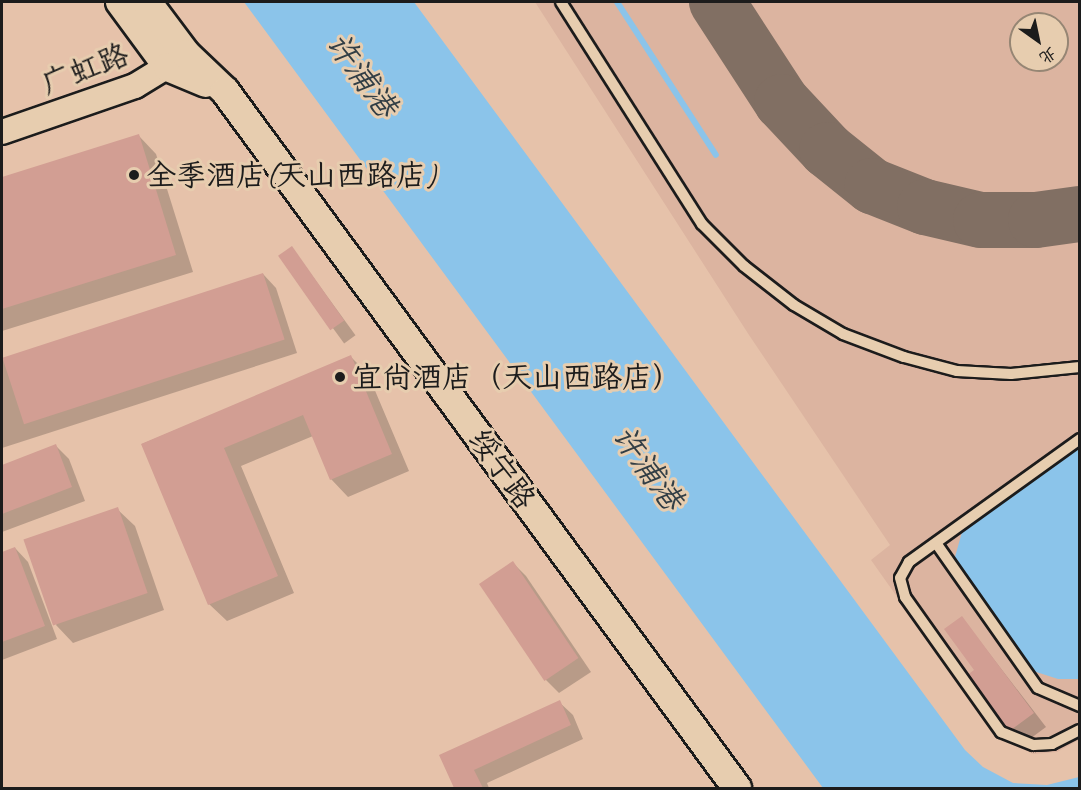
<!DOCTYPE html>
<html>
<head>
<meta charset="utf-8">
<style>
	body { margin:0 }
	#map { position:relative; width:1081px; height:790px; overflow:hidden; background:#e6c2aa; font-family:Caveat,"LXGW WenKai TC",sans-serif }
	div>[style] { position:absolute }
	.built>* { inset:0; background:#dcb4a0 }
	.water>* { inset:0; background:#8bc4ea }
	.shadow>* { inset:0; background:#0003; transform-origin:0 0 }
	.stream>* { height:6px; margin:-3px; padding:0 3px; transform-origin:3px; border-radius:3px; background:#8bc4ea }
	.taxiway>* { height:56px; margin:-28px; padding:0 28px; transform-origin:28px; border-radius:28px; background:#816f63 }
	.building>* { inset:0; background:#d29e93; transform-origin:0 0 }
	.roads { filter:drop-shadow(2px 0 #1c1c1c) drop-shadow(-2px 0 #1c1c1c) drop-shadow(0 2px #1c1c1c) drop-shadow(0 -2px #1c1c1c) }
	.service>* { height:10px; margin:-5px; padding:0 5px; transform-origin:5px; border-radius:5px; background:#e7cdaf }
	.tertiary>* { height:24px; margin:-12px; padding:0 12px; transform-origin:12px; border-radius:12px; background:#e7cdaf }
	.secondary>* { height:28px; margin:-14px; padding:0 14px; transform-origin:14px; border-radius:14px; background:#e7cdaf }
	.dots>* { width:16px; height:16px; translate:-50% -50%; box-sizing:border-box; border:3px solid #e7cdaf; border-radius:50% }
	span { translate:-50% -50%; white-space:nowrap; text-align:center; line-height:1.15; -webkit-text-stroke:6px #e7cdaf; paint-order:stroke }
	.street-label { font-size:30px; color:#1c1c1c }
	.poi-label { font-size:30px; color:#1c1c1c }
	.left { translate:0 -50%; text-align:left }
	.water-label { font-size:32px; color:#323e45; font-style:italic }
	.frame { position:absolute; inset:0; border:3px solid #1c1c1c; pointer-events:none }
	.north { position:absolute; left:1009px; top:12px; width:60px; height:60px; box-sizing:border-box; background:#e7cdaf; border:2px solid #968674; border-radius:50%; rotate:147deg; font-size:16px; font-weight:700; line-height:24px; text-align:center; color:#1c1c1c }
	.north::after { content:''; display:block; margin:auto; width:21px; height:27px; background:#1c1c1c; clip-path:polygon(50% 0,100% 100%,50% 72%,0 100%) }
</style>
</head>
<body>
<div id="map">
	<div class="built">
		<i style="clip-path:polygon(evenodd,535px 2px,1079px 2px,1079px 740px,1057px 752px,1033px 754px,1002px 739px,982px 717px,871px 560px,890px 545px,749px 335px,535px 2px,1021px 24px,1057px 24px,1057px 60px,1021px 60px,1021px 24px)"></i>
	</div>
	<div class="water">
		<i style="clip-path:polygon(244px 2px,414px 2px,965px 750px,983px 767px,1013px 783px,1047px 785px,1079px 777px,1079px 788px,823px 788px)"></i>
		<i style="clip-path:polygon(1079px 443px,1079px 679px,1058px 679px,1027px 669px,956px 570px,955px 557px,962px 532px,971px 522px)"></i>
	</div>
	<div class="shadow">
		<i style="clip-path:polygon(139px 136px,156px 154px,193px 272px,2px 331px,2px 178px)"></i>
		<i style="left:292px;top:248px;width:108px;height:14px;rotate:54deg"></i>
		<i style="clip-path:polygon(263px 274px,276px 288px,297px 353px,2px 448px,2px 359px)"></i>
		<i style="clip-path:polygon(351px 357px,368px 374px,409px 471px,348px 497px,331px 479px,313px 436px,241px 466px,294px 593px,227px 621px,209px 604px,142px 444px)"></i>
		<i style="clip-path:polygon(56px 446px,69px 459px,85px 501px,2px 532px,2px 466px)"></i>
		<i style="clip-path:polygon(117px 509px,135px 526px,164px 610px,73px 643px,56px 625px)"></i>
		<i style="clip-path:polygon(15px 548px,28px 562px,57px 639px,2px 660px,2px 553px)"></i>
		<i style="clip-path:polygon(513px 563px,526px 576px,591px 672px,559px 693px,546px 680px)"></i>
		<i style="clip-path:polygon(962px 618px,1046px 727px,1023px 744px,1009px 731px,976px 670px)"></i>
		<i style="clip-path:polygon(559px 702px,573px 715px,583px 739px,487px 783px,489px 788px,456px 788px,441px 756px)"></i>
	</div>
	<div class="stream">
		<i style="left:617px;top:2px;width:182px;rotate:57.1deg"></i>
	</div>
	<div class="taxiway">
		<i style="left:717px;top:2px;width:119px;rotate:57deg"></i>
		<i style="left:782px;top:102px;width:66px;rotate:46.8deg"></i>
		<i style="left:827px;top:150px;width:58px;rotate:38.7deg"></i>
		<i style="left:872px;top:186px;width:57px;rotate:21.6deg"></i>
		<i style="left:925px;top:207px;width:57px;rotate:13.1deg"></i>
		<i style="left:981px;top:220px;width:55px"></i>
		<i style="left:1036px;top:220px;width:44px;rotate:-7.8deg"></i>
	</div>
	<div class="building">
		<i style="clip-path:polygon(139px 134px,176px 255px,2px 309px,2px 177px)"></i>
		<i style="left:292px;top:246px;width:91px;height:17px;rotate:55deg"></i>
		<i style="left:263px;top:273px;width:70px;height:274px;rotate:72deg"></i>
		<i style="clip-path:polygon(351px 355px,392px 454px,330px 480px,303px 415px,224px 448px,278px 576px,208px 605px,141px 444px)"></i>
		<i style="clip-path:polygon(56px 444px,72px 487px,2px 514px,2px 465px)"></i>
		<i style="left:118px;top:507px;width:91px;height:100px;rotate:71deg"></i>
		<i style="clip-path:polygon(15px 547px,45px 626px,2px 642px,2px 552px)"></i>
		<i style="left:513px;top:561px;width:117px;height:41px;rotate:56deg"></i>
		<i style="clip-path:polygon(962px 616px,1034px 713px,1008px 732px,966px 676px,974px 670px,944px 629px)"></i>
		<i style="clip-path:polygon(560px 700px,571px 725px,474px 770px,483px 788px,454px 788px,439px 755px)"></i>
	</div>
	<div class="roads">
		<div class="service">
			<i style="left:561px;top:2px;width:263px;rotate:57.6deg"></i>
			<i style="left:702px;top:224px;width:59px;rotate:45deg"></i>
			<i style="left:744px;top:266px;width:63px;rotate:38deg"></i>
			<i style="left:794px;top:305px;width:57px;rotate:30.6deg"></i>
			<i style="left:843px;top:334px;width:65px;rotate:20.7deg"></i>
			<i style="left:904px;top:357px;width:55px;rotate:14.8deg"></i>
			<i style="left:957px;top:371px;width:54px;rotate:3.2deg"></i>
			<i style="left:1011px;top:374px;width:69px;rotate:-5.8deg"></i>
			<i style="left:1080px;top:439px;width:211px;rotate:144.3deg"></i>
			<i style="left:909px;top:562px;width:18px;rotate:119deg"></i>
			<i style="left:900px;top:578px;width:20px;rotate:75deg"></i>
			<i style="left:905px;top:597px;width:166px;rotate:54.6deg"></i>
			<i style="left:1001px;top:732px;width:35px;rotate:22deg"></i>
			<i style="left:1034px;top:745px;width:18px;rotate:-3deg"></i>
			<i style="left:1052px;top:744px;width:31px;rotate:-27deg"></i>
			<i style="left:936px;top:543px;width:177px;rotate:54.9deg"></i>
			<i style="left:1038px;top:688px;width:46px;rotate:23.2deg"></i>
		</div>
		<div class="tertiary">
			<i style="left:2px;top:132px;width:141px;rotate:-19.1deg"></i>
			<i style="left:135px;top:86px;width:57px;rotate:-31.5deg"></i>
		</div>
		<div class="secondary">
			<i style="left:120px;top:2px;width:81px;rotate:53.6deg"></i>
			<i style="left:168px;top:67px;width:41px;rotate:22.8deg"></i>
			<i style="left:147px;top:2px;width:65px;rotate:53.1deg"></i>
			<i style="left:186px;top:54px;width:54px;rotate:43.5deg"></i>
			<i style="left:225px;top:91px;width:865px;rotate:53.7deg"></i>
		</div>
	</div>
	<div class="dots">
		<i style="left:134px;top:175px;background:#1c1c1c"></i>
		<i style="left:340px;top:377px;background:#1c1c1c"></i>
	</div>
	<div class="street-label">
		<span style="left:85px;top:69px;rotate:-21deg">广虹路</span>
		<span style="left:502px;top:469px;rotate:54deg">绥宁路</span>
	</div>
	<div class="poi-label">
		<span class="left" style="left:146px;top:175px">全季酒店(天山西路店)</span>
		<span class="left" style="left:352px;top:377px">宜尚酒店（天山西路店）</span>
	</div>
	<div class="water-label">
		<span style="left:361px;top:75px;rotate:54deg">许浦港</span>
		<span style="left:647px;top:468px;rotate:54deg">许浦港</span>
	</div>
	<div class="frame"></div>
	<div class="north">北</div>
</div>
</body>
</html>
